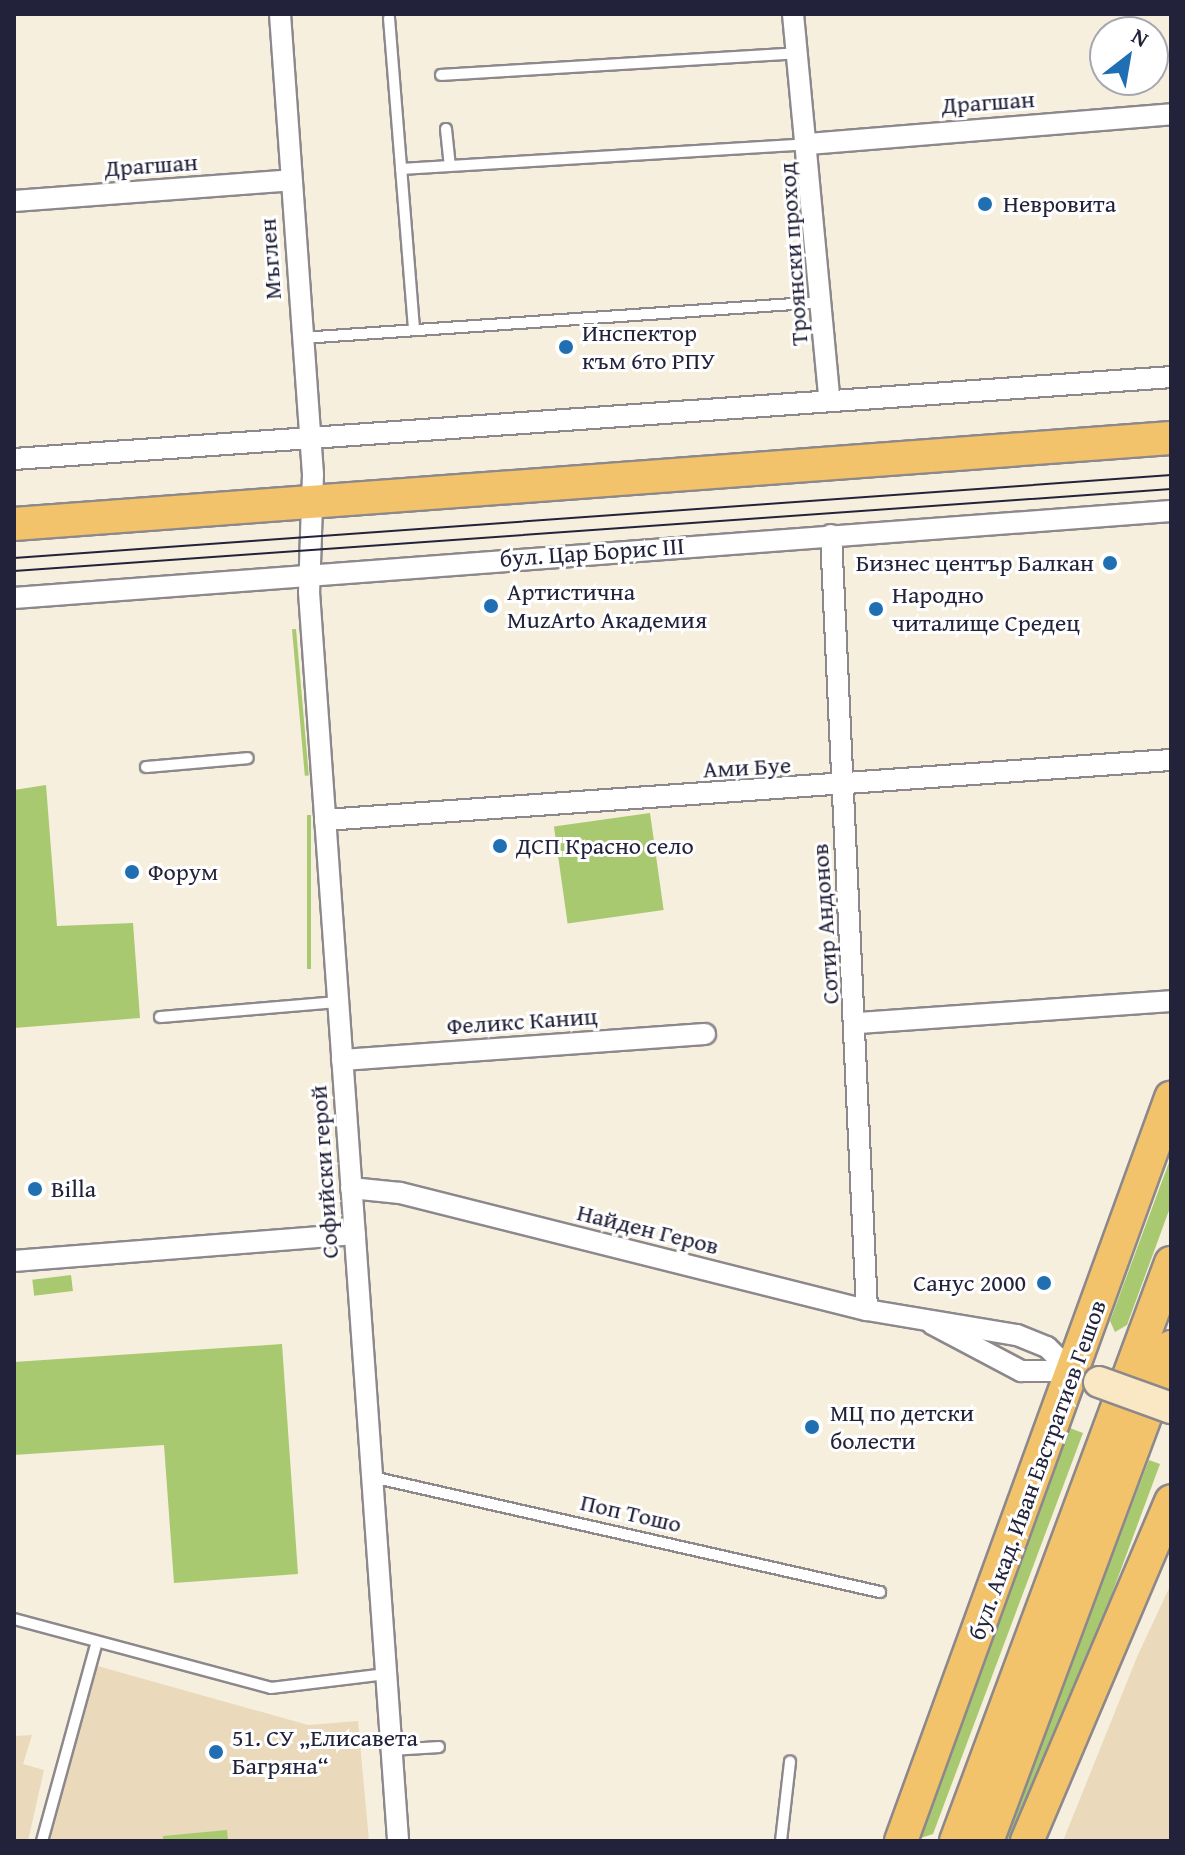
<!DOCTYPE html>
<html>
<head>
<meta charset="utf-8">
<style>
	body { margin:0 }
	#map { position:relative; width:1185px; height:1855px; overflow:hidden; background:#f6efde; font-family:"Gentium Book Plus",serif }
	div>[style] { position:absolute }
	.built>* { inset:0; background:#ead9ba }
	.green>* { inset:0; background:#a9c970; transform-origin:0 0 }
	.roads { filter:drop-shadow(2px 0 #8c888c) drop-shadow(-2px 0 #8c888c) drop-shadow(0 2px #8c888c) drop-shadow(0 -2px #8c888c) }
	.service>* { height:10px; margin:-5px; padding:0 5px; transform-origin:5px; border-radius:5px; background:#fff }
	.minor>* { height:20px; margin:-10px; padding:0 10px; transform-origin:10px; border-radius:10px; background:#fff }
	.primary>* { height:32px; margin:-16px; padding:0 16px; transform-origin:16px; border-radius:16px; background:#f2c36a }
	.tram>* { height:2px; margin:-1px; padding:0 1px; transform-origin:1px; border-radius:1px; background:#22223b }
	.bridges { filter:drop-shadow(2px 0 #8c888c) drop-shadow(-2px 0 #8c888c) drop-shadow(0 2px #8c888c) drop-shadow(0 -2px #8c888c) }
	.secondary-bridge>* { height:30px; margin:-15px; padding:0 15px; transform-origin:15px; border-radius:15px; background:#fae7c3 }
	.dots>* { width:22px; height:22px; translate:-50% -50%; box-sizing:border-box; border:4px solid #fff; border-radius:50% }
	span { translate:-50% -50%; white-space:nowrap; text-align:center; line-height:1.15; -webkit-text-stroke:6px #fff; paint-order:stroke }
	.street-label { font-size:24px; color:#22223b }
	.poi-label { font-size:24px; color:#22223b }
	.left { translate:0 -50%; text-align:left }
	.right { translate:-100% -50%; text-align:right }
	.frame { position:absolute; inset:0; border:16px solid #22223b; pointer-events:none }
	.north { position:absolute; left:1089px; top:16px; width:80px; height:80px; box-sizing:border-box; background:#fff; border:2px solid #a7a7b1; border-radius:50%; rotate:31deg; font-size:22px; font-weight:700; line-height:32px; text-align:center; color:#22223b }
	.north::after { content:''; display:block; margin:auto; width:28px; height:36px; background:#1f6fb2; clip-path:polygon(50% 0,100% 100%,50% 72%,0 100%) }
</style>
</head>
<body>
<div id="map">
	<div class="built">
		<i style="clip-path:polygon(1171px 1584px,1171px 1841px,1063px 1841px,1137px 1657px)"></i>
		<i style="clip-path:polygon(94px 1665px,308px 1725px,358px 1721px,369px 1841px,49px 1841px)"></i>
		<i style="clip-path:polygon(32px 1735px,23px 1764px,44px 1770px,28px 1841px,14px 1841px,14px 1736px)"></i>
	</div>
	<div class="green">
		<i style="left:296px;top:629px;width:147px;height:4px;rotate:85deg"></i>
		<i style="clip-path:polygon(46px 785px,57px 926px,133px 923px,140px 1018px,14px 1028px,14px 790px)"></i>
		<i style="left:650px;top:813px;width:98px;height:97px;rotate:82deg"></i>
		<i style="left:307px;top:815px;width:4px;height:154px"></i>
		<i style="clip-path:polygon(1171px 1157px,1171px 1205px,1127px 1325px,1115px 1332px,1110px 1321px)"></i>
		<i style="left:71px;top:1275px;width:16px;height:39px;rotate:83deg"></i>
		<i style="clip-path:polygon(282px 1344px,298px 1574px,174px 1583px,164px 1445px,14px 1455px,14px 1362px)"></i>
		<i style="clip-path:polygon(1062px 1425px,1083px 1433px,933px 1834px,911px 1841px)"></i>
		<i style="clip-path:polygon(1149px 1460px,1160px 1464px,1100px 1626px,1010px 1841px,1003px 1841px)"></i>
		<i style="clip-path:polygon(227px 1830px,228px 1841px,163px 1841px,163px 1836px)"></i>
	</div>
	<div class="roads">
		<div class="service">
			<i style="left:389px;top:18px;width:313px;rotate:85.4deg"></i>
			<i style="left:441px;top:75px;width:356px;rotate:-3.5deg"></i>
			<i style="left:446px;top:129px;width:37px;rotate:84deg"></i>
			<i style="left:401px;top:169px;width:407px;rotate:-3.5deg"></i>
			<i style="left:302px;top:338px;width:521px;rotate:-3.96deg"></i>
			<i style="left:146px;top:767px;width:102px;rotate:-5deg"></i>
			<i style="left:160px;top:1017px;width:179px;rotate:-4.8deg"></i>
			<i style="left:372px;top:1477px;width:521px;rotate:12.76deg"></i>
			<i style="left:14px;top:1619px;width:266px;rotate:15deg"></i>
			<i style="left:271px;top:1688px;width:116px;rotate:-6.9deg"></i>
			<i style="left:392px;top:1750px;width:47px;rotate:-3.7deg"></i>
			<i style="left:42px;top:1841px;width:206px;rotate:-74.6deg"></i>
			<i style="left:781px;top:1841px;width:80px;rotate:-83.5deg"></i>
		</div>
		<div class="minor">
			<i style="left:280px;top:14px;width:461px;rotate:85.9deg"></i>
			<i style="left:313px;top:474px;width:118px;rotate:91.9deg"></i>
			<i style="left:309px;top:592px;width:1252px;rotate:85.92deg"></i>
			<i style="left:793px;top:14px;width:385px;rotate:84.6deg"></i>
			<i style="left:809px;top:144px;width:363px;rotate:-4.7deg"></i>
			<i style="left:14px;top:201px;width:278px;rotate:-4.3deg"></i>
			<i style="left:14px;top:459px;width:1160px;rotate:-4.05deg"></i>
			<i style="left:831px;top:535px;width:776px;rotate:87.34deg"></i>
			<i style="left:14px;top:598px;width:1160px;rotate:-4.3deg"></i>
			<i style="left:325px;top:820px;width:848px;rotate:-4.06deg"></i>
			<i style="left:858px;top:1023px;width:314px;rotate:-4deg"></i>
			<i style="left:342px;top:1060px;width:364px;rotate:-4.1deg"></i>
			<i style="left:351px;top:1188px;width:49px;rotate:5.8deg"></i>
			<i style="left:400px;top:1193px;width:481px;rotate:14.1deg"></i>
			<i style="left:867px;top:1310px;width:152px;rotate:9.5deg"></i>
			<i style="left:1017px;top:1335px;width:32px;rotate:22deg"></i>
			<i style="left:1047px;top:1347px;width:34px;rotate:45deg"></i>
			<i style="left:14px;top:1261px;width:342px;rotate:-4.5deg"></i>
			<i style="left:932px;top:1324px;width:101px;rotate:27.8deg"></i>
			<i style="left:1021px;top:1371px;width:50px"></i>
		</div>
		<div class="primary">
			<i style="left:14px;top:524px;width:1160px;rotate:-4.25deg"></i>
			<i style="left:901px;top:1841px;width:791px;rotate:-70.03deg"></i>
			<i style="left:956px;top:1841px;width:617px;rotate:-69.6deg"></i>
			<i style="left:987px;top:1841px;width:527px;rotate:-69.57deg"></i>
			<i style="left:1027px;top:1841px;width:369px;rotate:-67deg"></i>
		</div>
	</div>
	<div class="tram">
		<i style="left:14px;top:558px;width:1160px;rotate:-4.1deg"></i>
		<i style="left:14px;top:571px;width:1160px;rotate:-4.05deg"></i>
	</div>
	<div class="bridges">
		<div class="secondary-bridge">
			<i style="left:1099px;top:1382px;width:77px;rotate:19.9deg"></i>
		</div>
	</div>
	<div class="dots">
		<i style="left:985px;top:204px;background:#1f6fb2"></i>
		<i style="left:566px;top:347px;background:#1f6fb2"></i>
		<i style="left:1110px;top:563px;background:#1f6fb2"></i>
		<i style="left:491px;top:606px;background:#1f6fb2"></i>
		<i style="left:876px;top:609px;background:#1f6fb2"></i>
		<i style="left:500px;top:846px;background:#1f6fb2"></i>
		<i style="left:132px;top:872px;background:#1f6fb2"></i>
		<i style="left:35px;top:1189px;background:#1f6fb2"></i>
		<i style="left:1044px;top:1283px;background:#1f6fb2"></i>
		<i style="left:812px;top:1427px;background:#1f6fb2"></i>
		<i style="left:216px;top:1752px;background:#1f6fb2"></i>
	</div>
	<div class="street-label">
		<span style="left:988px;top:102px;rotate:-4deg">Драгшан</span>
		<span style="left:151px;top:165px;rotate:-4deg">Драгшан</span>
		<span style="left:793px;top:254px;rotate:-94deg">Троянски проход</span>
		<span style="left:270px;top:259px;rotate:-94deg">Мъглен</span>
		<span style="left:592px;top:552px;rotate:-4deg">бул. Цар Борис III</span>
		<span style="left:747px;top:767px;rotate:-3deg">Ами Буе</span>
		<span style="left:825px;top:924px;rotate:-94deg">Сотир Андонов</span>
		<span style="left:522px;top:1021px;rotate:-4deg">Феликс Каниц</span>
		<span style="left:324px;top:1172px;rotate:-94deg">Софийски герой</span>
		<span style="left:648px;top:1229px;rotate:14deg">Найден Геров</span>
		<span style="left:1037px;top:1470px;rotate:-70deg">бул. Акад. Иван Евстратиев Гешов</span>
		<span style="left:631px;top:1513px;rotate:13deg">Поп Тошо</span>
	</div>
	<div class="poi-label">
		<span class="left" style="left:1003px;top:204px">Невровита</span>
		<span class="left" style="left:582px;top:347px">Инспектор<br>към 6то РПУ</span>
		<span class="right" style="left:1094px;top:563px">Бизнес център Балкан</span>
		<span class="left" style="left:507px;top:606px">Артистична<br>MuzArto Академия</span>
		<span class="left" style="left:892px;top:609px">Народно<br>читалище Средец</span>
		<span class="left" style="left:516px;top:846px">ДСП Красно село</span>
		<span class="left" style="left:148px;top:872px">Форум</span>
		<span class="left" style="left:51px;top:1189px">Billa</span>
		<span class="right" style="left:1026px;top:1283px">Санус 2000</span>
		<span class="left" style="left:830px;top:1427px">МЦ по детски<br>болести</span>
		<span class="left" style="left:232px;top:1752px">51. СУ „Елисавета<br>Багряна“</span>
	</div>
	<div class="frame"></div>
	<div class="north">N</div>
</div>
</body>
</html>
